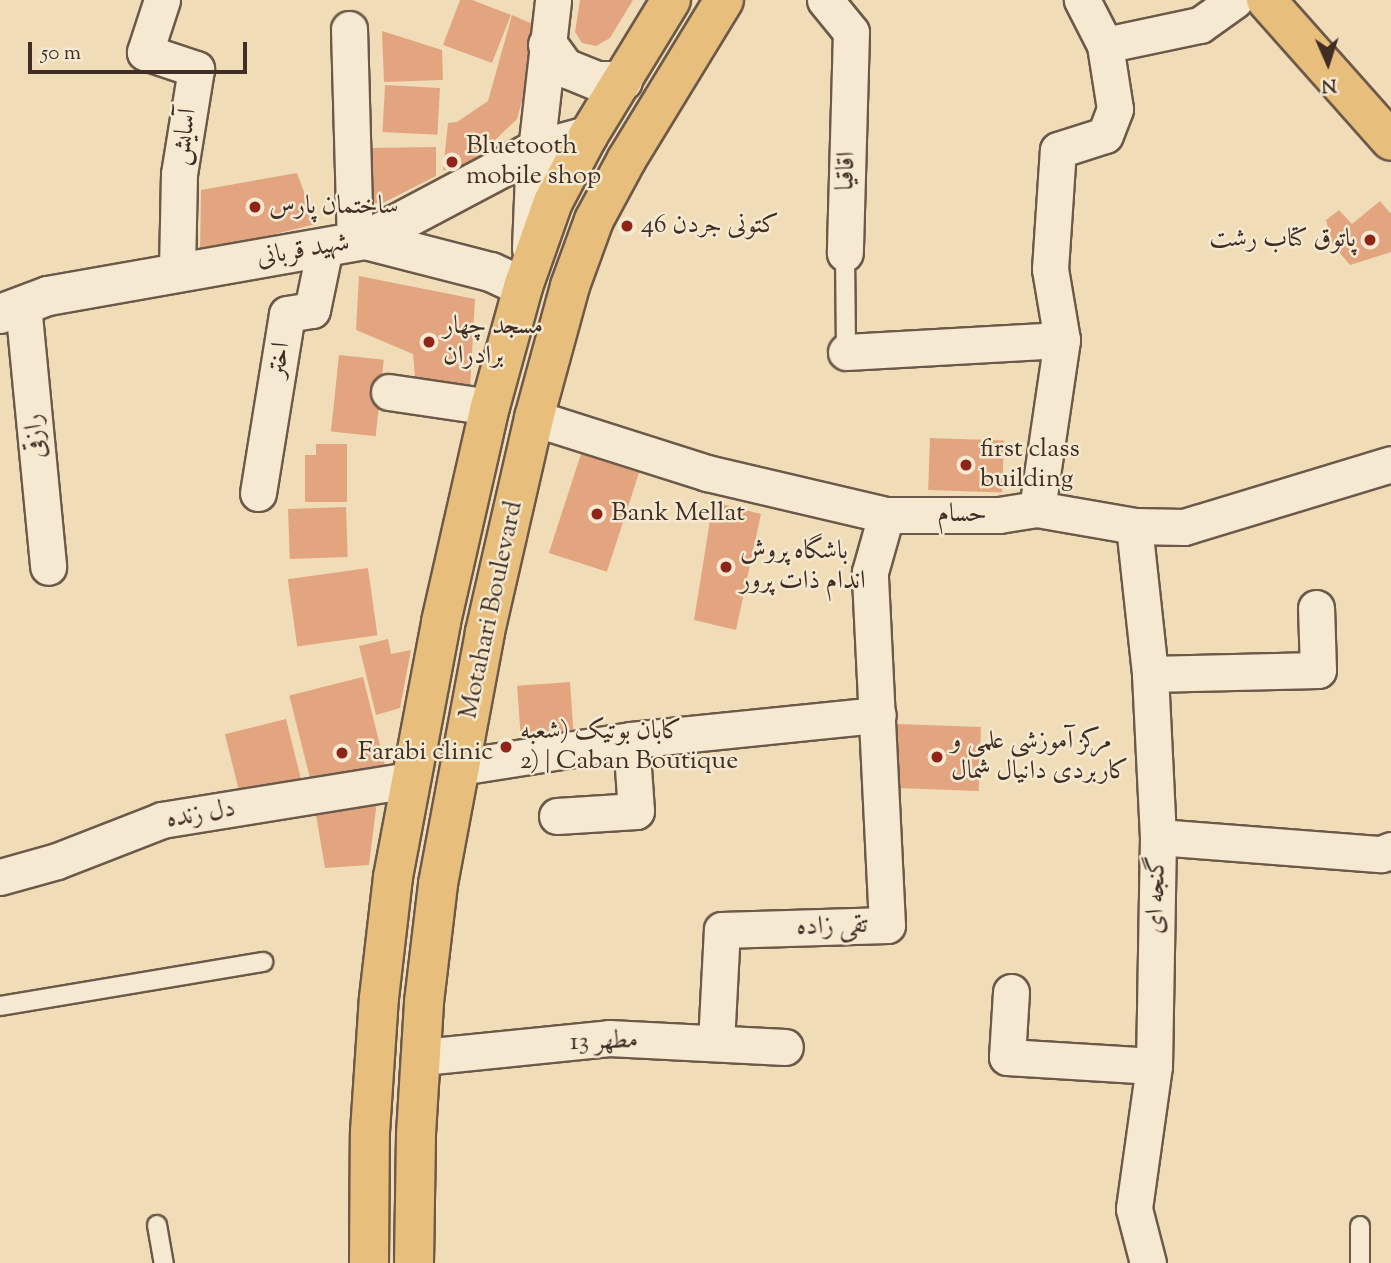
<!DOCTYPE html>
<html>
<head>
<meta charset="utf-8">
<style>
	body { margin:0 }
	#map { position:relative; width:1391px; height:1263px; overflow:hidden; background:#f0ddb8; font-family:"Sorts Mill Goudy",Amiri,serif }
	div>[style] { position:absolute }
	.building>* { inset:0; background:#e3a580; transform-origin:0 0 }
	.roads { filter:drop-shadow(2px 0 #6c5949) drop-shadow(-2px 0 #6c5949) drop-shadow(0 2px #6c5949) drop-shadow(0 -2px #6c5949) }
	.service>* { height:18px; margin:-9px; padding:0 9px; transform-origin:9px; border-radius:9px; background:#f5e9d1 }
	.minor>* { height:35px; margin:-17.5px; padding:0 17.5px; transform-origin:17.5px; border-radius:17.5px; background:#f5e9d1 }
	.tertiary>* { height:38px; margin:-19px; padding:0 19px; transform-origin:19px; border-radius:19px; background:#f5e9d1 }
	.secondary>* { height:38px; margin:-19px; padding:0 19px; transform-origin:19px; border-radius:19px; background:#f5e9d1 }
	.primary>* { height:38px; margin:-19px; padding:0 19px; transform-origin:19px; border-radius:19px; background:#e8be7c }
	.dots>* { width:19px; height:19px; translate:-50% -50%; box-sizing:border-box; border:4px solid #f5e9d1; border-radius:50% }
	span { translate:-50% -50%; white-space:nowrap; text-align:center; line-height:1.15; -webkit-text-stroke:5px #f5e9d1; paint-order:stroke }
	.street-label { font-size:26px; color:#402d24 }
	.poi-label { font-size:26px; color:#402d24 }
	.left { translate:0 -50%; text-align:left }
	.right { translate:-100% -50%; text-align:right }
	.north { position:absolute; left:1293px; top:28px; width:70px; height:70px; -webkit-text-stroke:5px #f5e9d1; paint-order:stroke; rotate:177deg; font-size:19px; font-weight:700; line-height:28px; text-align:center; color:#402d24 }
	.north::after { content:''; display:block; margin:auto; width:24px; height:32px; background:#402d24; clip-path:polygon(50% 0,100% 100%,50% 72%,0 100%) }
	.scale { position:absolute; left:28px; top:42px; width:219px; height:32px; box-sizing:border-box; border:4px solid #402d24; border-top:0; padding-left:9px; font-size:21px; line-height:24px; white-space:nowrap; color:#402d24; -webkit-text-stroke:5px #f5e9d1; paint-order:stroke }
</style>
</head>
<body>
<div id="map">
	<div class="building">
		<i style="clip-path:polygon(460px 0,472px 0,511px 15px,492px 63px,443px 45px)"></i>
		<i style="clip-path:polygon(580px 0,633px 0,610px 38px,596px 46px,582px 43px,575px 32px)"></i>
		<i style="clip-path:polygon(512px 15px,542px 28px,517px 119px,465px 169px,443px 170px,448px 123px,457px 122px,488px 101px)"></i>
		<i style="clip-path:polygon(382px 31px,442px 50px,443px 80px,384px 82px)"></i>
		<i style="left:385px;top:85px;width:55px;height:47px;rotate:3deg"></i>
		<i style="clip-path:polygon(436px 147px,436px 176px,383px 203px,365px 203px,364px 148px)"></i>
		<i style="clip-path:polygon(297px 173px,316px 224px,200px 252px,201px 190px)"></i>
		<i style="clip-path:polygon(1380px 201px,1391px 214px,1391px 252px,1350px 265px,1333px 245px,1326px 220px,1339px 210px,1352px 224px)"></i>
		<i style="clip-path:polygon(359px 276px,475px 299px,470px 391px,415px 377px,413px 354px,356px 330px)"></i>
		<i style="left:339px;top:355px;width:45px;height:77px;rotate:6deg"></i>
		<i style="left:930px;top:438px;width:74px;height:52px;rotate:2deg"></i>
		<i style="clip-path:polygon(316px 444px,347px 444px,347px 502px,305px 502px,305px 455px,316px 455px)"></i>
		<i style="left:581px;top:454px;width:61px;height:104px;rotate:18deg"></i>
		<i style="clip-path:polygon(713px 502px,761px 514px,736px 630px,694px 620px)"></i>
		<i style="left:346px;top:507px;width:50px;height:58px;rotate:88deg"></i>
		<i style="left:368px;top:568px;width:68px;height:81px;rotate:82deg"></i>
		<i style="clip-path:polygon(388px 639px,391px 654px,411px 650px,400px 708px,376px 715px,359px 646px)"></i>
		<i style="left:363px;top:677px;width:98px;height:76px;rotate:76deg"></i>
		<i style="left:570px;top:682px;width:51px;height:53px;rotate:86deg"></i>
		<i style="left:286px;top:719px;width:64px;height:63px;rotate:76deg"></i>
		<i style="left:897px;top:724px;width:84px;height:64px;rotate:2deg"></i>
		<i style="clip-path:polygon(377px 801px,369px 865px,325px 868px,316px 815px)"></i>
	</div>
	<div class="roads">
		<div class="service">
			<i style="left:845px;top:253px;width:99px;rotate:89.4deg"></i>
			<i style="left:0;top:1006px;width:267px;rotate:-9.5deg"></i>
			<i style="left:157px;top:1225px;width:39px;rotate:80deg"></i>
			<i style="left:1360px;top:1226px;width:37px;rotate:90deg"></i>
		</div>
		<div class="minor">
			<i style="left:162px;top:0;width:55px;rotate:108.1deg"></i>
			<i style="left:145px;top:52px;width:54px;rotate:18.4deg"></i>
			<i style="left:196px;top:69px;width:106px;rotate:99.2deg"></i>
			<i style="left:179px;top:174px;width:99px;rotate:91.2deg"></i>
			<i style="left:825px;top:0;width:41px;rotate:50.9deg"></i>
			<i style="left:851px;top:32px;width:221px;rotate:91.6deg"></i>
			<i style="left:349px;top:29px;width:213px;rotate:88.4deg"></i>
			<i style="left:1105px;top:45px;width:97px;rotate:-11.9deg"></i>
			<i style="left:1200px;top:25px;width:43px;rotate:-35.5deg"></i>
			<i style="left:536px;top:150px;width:151px;rotate:-83.5deg"></i>
			<i style="left:23px;top:305px;width:263px;rotate:84.5deg"></i>
			<i style="left:846px;top:352px;width:216px;rotate:-3.2deg"></i>
			<i style="left:389px;top:392px;width:102px;rotate:8.4deg"></i>
			<i style="left:534px;top:418px;width:182px;rotate:17.6deg"></i>
			<i style="left:707px;top:473px;width:184px;rotate:13.2deg"></i>
			<i style="left:886px;top:515px;width:113px"></i>
			<i style="left:999px;top:515px;width:38px;rotate:-9deg"></i>
			<i style="left:1037px;top:509px;width:98px;rotate:9.9deg"></i>
			<i style="left:1134px;top:526px;width:50px;rotate:1.1deg"></i>
			<i style="left:1184px;top:527px;width:216px;rotate:-16.9deg"></i>
			<i style="left:258px;top:493px;width:181px;rotate:-80.8deg"></i>
			<i style="left:287px;top:314px;width:25px;rotate:-9deg"></i>
			<i style="left:312px;top:310px;width:64px;rotate:-78.3deg"></i>
			<i style="left:1037px;top:509px;width:171px;rotate:-81.6deg"></i>
			<i style="left:1062px;top:340px;width:72px;rotate:-99.6deg"></i>
			<i style="left:1050px;top:269px;width:119px;rotate:-86.2deg"></i>
			<i style="left:1058px;top:150px;width:49px;rotate:-17.7deg"></i>
			<i style="left:1105px;top:135px;width:28px;rotate:-69deg"></i>
			<i style="left:1115px;top:109px;width:65px;rotate:-98.9deg"></i>
			<i style="left:1105px;top:45px;width:51px;rotate:-117.1deg"></i>
			<i style="left:1134px;top:526px;width:149px;rotate:83.8deg"></i>
			<i style="left:1150px;top:674px;width:163px;rotate:87.2deg"></i>
			<i style="left:1158px;top:837px;width:229px;rotate:91deg"></i>
			<i style="left:1154px;top:1066px;width:144px;rotate:98deg"></i>
			<i style="left:1134px;top:1209px;width:56px;rotate:75.5deg"></i>
			<i style="left:1150px;top:674px;width:168px;rotate:-1.4deg"></i>
			<i style="left:1318px;top:670px;width:62px;rotate:-91.8deg"></i>
			<i style="left:460px;top:767px;width:173px;rotate:-9deg"></i>
			<i style="left:631px;top:740px;width:248px;rotate:-5.8deg"></i>
			<i style="left:557px;top:816px;width:79px;rotate:-3.6deg"></i>
			<i style="left:636px;top:811px;width:71px;rotate:-94deg"></i>
			<i style="left:1158px;top:837px;width:224px;rotate:4.4deg"></i>
			<i style="left:1381px;top:854px;width:11px;rotate:-22deg"></i>
			<i style="left:0;top:877px;width:59px;rotate:-15.7deg"></i>
			<i style="left:57px;top:861px;width:113px;rotate:-21.3deg"></i>
			<i style="left:162px;top:820px;width:250px;rotate:-9.2deg"></i>
			<i style="left:1011px;top:992px;width:65px;rotate:93.5deg"></i>
			<i style="left:1007px;top:1057px;width:147px;rotate:3.5deg"></i>
			<i style="left:716px;top:1043px;width:113px;rotate:-87deg"></i>
			<i style="left:722px;top:930px;width:165px;rotate:-1.7deg"></i>
			<i style="left:887px;top:925px;width:353px;rotate:-92.8deg"></i>
			<i style="left:870px;top:572px;width:59px;rotate:-74.3deg"></i>
			<i style="left:423px;top:1057px;width:187px;rotate:-5.8deg"></i>
			<i style="left:609px;top:1038px;width:176px;rotate:2.9deg"></i>
		</div>
		<div class="tertiary">
			<i style="left:366px;top:240px;width:129px;rotate:14.4deg"></i>
			<i style="left:491px;top:272px;width:35px;rotate:25deg"></i>
			<i style="left:532px;top:249px;width:99px;rotate:-87.7deg"></i>
			<i style="left:0;top:314px;width:51px;rotate:-20.6deg"></i>
			<i style="left:48px;top:296px;width:323px;rotate:-10deg"></i>
			<i style="left:366px;top:240px;width:192px;rotate:-27.9deg"></i>
			<i style="left:536px;top:150px;width:54px;rotate:-15.1deg"></i>
		</div>
		<div class="secondary">
			<i style="left:548px;top:45px;width:29px;rotate:54deg"></i>
			<i style="left:565px;top:68px;width:35px;rotate:22deg"></i>
			<i style="left:598px;top:81px;width:25px"></i>
		</div>
		<div class="primary">
			<i style="left:1266px;top:0;width:188px;rotate:48.4deg"></i>
			<i style="left:369px;top:1263px;width:131px;rotate:-89.6deg"></i>
			<i style="left:370px;top:1132px;width:134px;rotate:-86.2deg"></i>
			<i style="left:379px;top:998px;width:122px;rotate:-83.4deg"></i>
			<i style="left:393px;top:877px;width:259px;rotate:-79.3deg"></i>
			<i style="left:441px;top:622px;width:221px;rotate:-77.2deg"></i>
			<i style="left:490px;top:407px;width:124px;rotate:-74.6deg"></i>
			<i style="left:523px;top:287px;width:90px;rotate:-70.6deg"></i>
			<i style="left:553px;top:202px;width:75px;rotate:-62.1deg"></i>
			<i style="left:588px;top:136px;width:159px;rotate:-58.6deg"></i>
			<i style="left:414px;top:1263px;width:129px;rotate:-89.1deg"></i>
			<i style="left:416px;top:1134px;width:132px;rotate:-86.5deg"></i>
			<i style="left:424px;top:1002px;width:119px;rotate:-83.2deg"></i>
			<i style="left:438px;top:884px;width:256px;rotate:-79.4deg"></i>
			<i style="left:485px;top:632px;width:220px;rotate:-77.1deg"></i>
			<i style="left:534px;top:418px;width:137px;rotate:-74.7deg"></i>
			<i style="left:570px;top:286px;width:70px;rotate:-70deg"></i>
			<i style="left:594px;top:220px;width:69px;rotate:-61.6deg"></i>
			<i style="left:627px;top:159px;width:186px;rotate:-58.6deg"></i>
		</div>
	</div>
	<div class="dots">
		<i style="left:452px;top:162px;background:#8f2418"></i>
		<i style="left:255px;top:207px;background:#8f2418"></i>
		<i style="left:627px;top:226px;background:#8f2418"></i>
		<i style="left:1370px;top:240px;background:#8f2418"></i>
		<i style="left:429px;top:342px;background:#8f2418"></i>
		<i style="left:966px;top:465px;background:#8f2418"></i>
		<i style="left:597px;top:514px;background:#8f2418"></i>
		<i style="left:726px;top:567px;background:#8f2418"></i>
		<i style="left:506px;top:747px;background:#8f2418"></i>
		<i style="left:342px;top:753px;background:#8f2418"></i>
		<i style="left:937px;top:757px;background:#8f2418"></i>
	</div>
	<div class="street-label">
		<span style="left:185px;top:137px;rotate:-81deg">آسایش</span>
		<span style="left:847px;top:171px;rotate:-88deg">اقاقیا</span>
		<span style="left:303px;top:251px;rotate:-10deg">شهید قربانی</span>
		<span style="left:280px;top:360px;rotate:-81deg">اختر</span>
		<span style="left:36px;top:436px;rotate:-95deg">رازقی</span>
		<span style="left:962px;top:515px">حسام</span>
		<span style="left:492px;top:610px;rotate:-78deg">Motahari Boulevard</span>
		<span style="left:201px;top:815px;rotate:-10deg">دل زنده</span>
		<span style="left:1157px;top:895px;rotate:-89deg">گنجه ای</span>
		<span style="left:832px;top:927px;rotate:-2deg">تقی زاده</span>
		<span style="left:604px;top:1042px;rotate:-2deg">مطهر 13</span>
	</div>
	<div class="poi-label">
		<span class="left" style="left:466px;top:162px">Bluetooth<br>mobile shop</span>
		<span class="left" style="left:269px;top:207px">ساختمان پارس</span>
		<span class="left" style="left:641px;top:226px">کتونی جردن 46</span>
		<span class="right" style="left:1356px;top:240px">پاتوق کتاب رشت</span>
		<span class="left" style="left:443px;top:342px">مسجد چهار<br>برادران</span>
		<span class="left" style="left:980px;top:465px">first class<br>building</span>
		<span class="left" style="left:611px;top:514px">Bank Mellat</span>
		<span class="left" style="left:740px;top:567px">باشگاه پروش<br>اندام ذات پرور</span>
		<span class="left" style="left:520px;top:747px">کابان بوتیک (شعبه<br>2) | Caban Boutique</span>
		<span class="left" style="left:951px;top:757px">مرکز آموزشی علمی و<br>کاربردی دانیال شمال</span>
		<span class="left" style="left:358px;top:753px">Farabi clinic</span>
	</div>
	<div class="north">N</div>
	<div class="scale">50 m</div>
</div>
</body>
</html>
